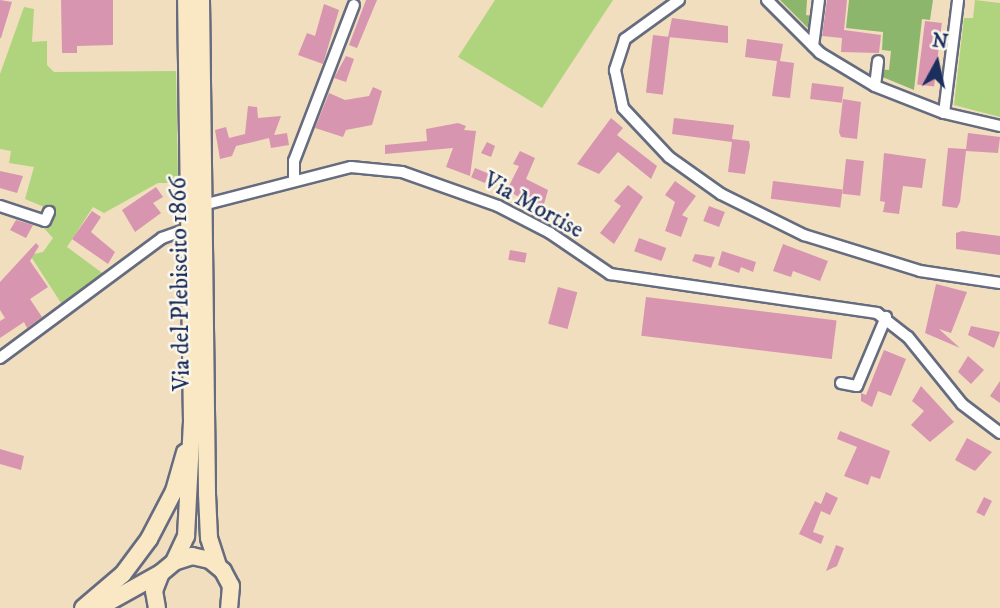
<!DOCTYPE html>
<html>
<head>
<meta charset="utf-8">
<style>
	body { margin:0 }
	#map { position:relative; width:1000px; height:608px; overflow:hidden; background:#f0debe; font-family:"IM FELL DW Pica",serif }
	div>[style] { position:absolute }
	.green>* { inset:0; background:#b0d47d }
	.forest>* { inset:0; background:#8cb66c }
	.building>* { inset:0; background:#d895b0; transform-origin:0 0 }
	.roads { filter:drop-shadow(2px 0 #666c80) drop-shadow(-2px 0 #666c80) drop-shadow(0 2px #666c80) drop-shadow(0 -2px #666c80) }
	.minor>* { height:10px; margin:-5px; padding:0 5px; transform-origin:5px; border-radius:5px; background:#fff }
	.secondary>* { height:16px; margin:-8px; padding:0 8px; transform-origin:8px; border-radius:8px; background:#fae7c3 }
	span { translate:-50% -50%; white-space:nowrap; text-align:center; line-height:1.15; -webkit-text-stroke:5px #fbf7ec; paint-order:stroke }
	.street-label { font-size:24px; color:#1b2f5e }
	.north { position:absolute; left:902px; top:28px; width:70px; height:70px; -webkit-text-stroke:5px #fbf7ec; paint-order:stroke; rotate:8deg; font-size:19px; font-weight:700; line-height:28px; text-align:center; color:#1b2f5e }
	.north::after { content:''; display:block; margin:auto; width:24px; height:32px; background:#1b2f5e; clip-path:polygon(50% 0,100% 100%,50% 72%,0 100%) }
</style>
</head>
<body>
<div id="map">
	<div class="green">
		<i style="clip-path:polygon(495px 0,613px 0,542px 108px,458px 57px)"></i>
		<i style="clip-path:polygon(975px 0,1000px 3px,1000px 117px,954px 105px,964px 18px,973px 18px)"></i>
		<i style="clip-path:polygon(24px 7px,34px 9px,32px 42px,47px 41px,47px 65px,54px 72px,176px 71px,178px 183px,158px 183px,104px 213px,93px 207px,67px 247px,105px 275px,63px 306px,30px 255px,43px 252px,53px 238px,40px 224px,50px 228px,56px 212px,25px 199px,34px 167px,9px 163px,11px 151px,0 149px,0 74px)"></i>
	</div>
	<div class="forest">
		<i style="clip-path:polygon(780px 0,807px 0,806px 15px,813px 16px,811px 31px)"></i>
		<i style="clip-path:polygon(849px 0,933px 0,930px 20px,922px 19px,914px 90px,880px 76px,880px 69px,889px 70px,891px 51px,882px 50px,883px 32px,846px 28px)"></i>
	</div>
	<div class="building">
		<i style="clip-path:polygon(0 0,12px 2px,1px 38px,0 38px)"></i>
		<i style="clip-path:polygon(61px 0,113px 0,113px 45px,77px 46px,77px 53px,62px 53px)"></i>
		<i style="clip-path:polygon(366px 0,377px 0,357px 48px,349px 45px)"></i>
		<i style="clip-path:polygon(827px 0,847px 0,844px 30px,881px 35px,879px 53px,841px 52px,842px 38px,822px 36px)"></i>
		<i style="clip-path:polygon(324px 4px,339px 10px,323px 64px,298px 55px,307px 33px,315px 36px)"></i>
		<i style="clip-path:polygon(672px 18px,728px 26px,728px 43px,668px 37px)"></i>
		<i style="left:925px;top:21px;width:17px;height:64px;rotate:7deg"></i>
		<i style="left:653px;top:35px;width:17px;height:58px;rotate:7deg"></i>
		<i style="clip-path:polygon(747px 39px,783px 44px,780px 61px,794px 63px,790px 98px,772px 96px,777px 61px,745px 57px)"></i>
		<i style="clip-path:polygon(346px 56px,354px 59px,346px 82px,334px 78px)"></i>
		<i style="left:812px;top:83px;width:32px;height:16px;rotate:7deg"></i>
		<i style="clip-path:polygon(373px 87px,382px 91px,372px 125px,346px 130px,343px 137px,315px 128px,329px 93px,345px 100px,369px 96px)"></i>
		<i style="clip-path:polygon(843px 99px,861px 102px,857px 139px,841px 137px,839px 132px)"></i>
		<i style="clip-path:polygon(248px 106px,257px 107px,258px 118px,281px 116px,274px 135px,287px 133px,289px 145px,271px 148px,269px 138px,236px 146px,232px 156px,220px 159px,215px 130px,226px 127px,229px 138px,245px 134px)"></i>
		<i style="clip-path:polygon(611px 118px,623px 128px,617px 135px,657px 166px,651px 179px,618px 152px,599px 174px,577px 164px)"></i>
		<i style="clip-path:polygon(674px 118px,734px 125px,732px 139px,749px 141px,750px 146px,745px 174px,728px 172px,732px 142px,672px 134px)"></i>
		<i style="clip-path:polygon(458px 123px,466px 126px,464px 130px,476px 131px,470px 176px,446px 167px,453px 148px,385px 154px,385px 145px,427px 141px,426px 129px)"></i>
		<i style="clip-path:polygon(968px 133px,1000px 137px,998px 153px,966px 151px,960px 202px,957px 208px,942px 206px,948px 148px,966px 149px)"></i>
		<i style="clip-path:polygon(487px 142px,495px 146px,491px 157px,481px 153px)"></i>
		<i style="clip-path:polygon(520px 151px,535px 158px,526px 179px,548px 190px,542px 211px,507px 190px,519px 166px,513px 164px)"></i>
		<i style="clip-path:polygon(884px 153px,926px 159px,922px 188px,903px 186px,899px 214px,883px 212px,885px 202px,880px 201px)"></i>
		<i style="left:846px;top:159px;width:18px;height:35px;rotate:6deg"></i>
		<i style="left:475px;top:168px;width:15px;height:10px;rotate:23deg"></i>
		<i style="clip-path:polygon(0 171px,23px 176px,17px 193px,0 188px)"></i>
		<i style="clip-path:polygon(675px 181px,696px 196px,682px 215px,688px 218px,681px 237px,665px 231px,675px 202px,665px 195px)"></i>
		<i style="left:773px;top:181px;width:70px;height:18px;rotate:7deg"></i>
		<i style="clip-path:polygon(628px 185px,643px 197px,614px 244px,600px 233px,621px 206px,614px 201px)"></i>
		<i style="clip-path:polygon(156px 187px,163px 197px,153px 203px,161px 213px,135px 232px,122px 210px)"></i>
		<i style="left:709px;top:206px;width:17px;height:16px;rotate:21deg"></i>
		<i style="clip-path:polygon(92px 211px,101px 217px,91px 232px,115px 252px,108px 264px,72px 239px)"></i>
		<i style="clip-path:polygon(16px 220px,33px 225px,26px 238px,10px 230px)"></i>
		<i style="clip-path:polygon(962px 231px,1000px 236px,1000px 255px,956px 249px,956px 233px)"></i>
		<i style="left:639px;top:238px;width:29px;height:14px;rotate:20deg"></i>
		<i style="clip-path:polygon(36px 243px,39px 246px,30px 261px,48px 287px,30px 299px,42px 317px,27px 328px,24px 322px,0 338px,0 321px,5px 318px,0 310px,0 282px)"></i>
		<i style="clip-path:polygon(783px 244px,828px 261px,820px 281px,793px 271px,791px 277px,773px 271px)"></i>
		<i style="left:510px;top:250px;width:17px;height:10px;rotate:10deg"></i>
		<i style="clip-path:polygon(722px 251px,756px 262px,753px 272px,741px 267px,739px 273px,718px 265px)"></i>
		<i style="clip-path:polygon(695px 254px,715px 257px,711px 268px,692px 261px)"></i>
		<i style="clip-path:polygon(936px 284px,967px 292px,951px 333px,939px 329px,960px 348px,925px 333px)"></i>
		<i style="left:558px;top:287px;width:20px;height:38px;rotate:15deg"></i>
		<i style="left:646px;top:297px;width:192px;height:39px;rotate:7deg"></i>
		<i style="clip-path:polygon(971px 326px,1000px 332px,994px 348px,968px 335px)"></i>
		<i style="clip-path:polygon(884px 350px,906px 359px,891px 396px,878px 391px,872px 407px,861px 401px,861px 393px,866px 395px)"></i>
		<i style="clip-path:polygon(968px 356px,984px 370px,971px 384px,958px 372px)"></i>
		<i style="clip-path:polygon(1000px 381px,1000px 403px,990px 396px)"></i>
		<i style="clip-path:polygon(921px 386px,954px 422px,930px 442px,911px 425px,924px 411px,912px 401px)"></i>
		<i style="clip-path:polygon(840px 431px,890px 451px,880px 479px,871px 476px,868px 485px,844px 476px,857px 447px,837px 439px)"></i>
		<i style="clip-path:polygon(967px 438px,992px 452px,975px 471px,955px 460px)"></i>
		<i style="clip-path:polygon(0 449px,24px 456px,21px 470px,0 464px)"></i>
		<i style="clip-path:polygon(826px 492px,838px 498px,830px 515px,821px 511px,813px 532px,824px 536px,821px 544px,799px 534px,815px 501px,821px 504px)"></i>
		<i style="left:984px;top:497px;width:9px;height:17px;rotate:27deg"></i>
		<i style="clip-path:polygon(836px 545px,844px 548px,837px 566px,826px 571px)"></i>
	</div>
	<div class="roads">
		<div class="minor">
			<i style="left:679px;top:0;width:67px;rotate:144.2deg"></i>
			<i style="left:625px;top:39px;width:33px;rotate:108deg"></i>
			<i style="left:615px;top:70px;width:39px;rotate:78deg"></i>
			<i style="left:623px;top:108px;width:67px;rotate:46.8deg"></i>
			<i style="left:669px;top:157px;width:64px;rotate:35.4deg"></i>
			<i style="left:721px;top:194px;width:93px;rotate:26.3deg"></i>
			<i style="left:804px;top:235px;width:121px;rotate:17.2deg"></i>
			<i style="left:920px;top:271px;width:81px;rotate:8.5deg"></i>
			<i style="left:767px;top:0;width:75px;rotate:45deg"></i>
			<i style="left:820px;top:53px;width:64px;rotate:31deg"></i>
			<i style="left:875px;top:86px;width:74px;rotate:21.4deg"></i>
			<i style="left:944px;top:113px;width:57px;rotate:13.1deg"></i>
			<i style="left:813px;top:46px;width:46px;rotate:-82.6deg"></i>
			<i style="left:875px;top:86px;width:25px;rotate:-83deg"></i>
			<i style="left:944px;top:113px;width:114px;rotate:-82.9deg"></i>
			<i style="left:294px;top:181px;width:20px;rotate:-90deg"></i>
			<i style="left:294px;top:161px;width:167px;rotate:-69deg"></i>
			<i style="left:203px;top:205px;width:153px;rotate:-14.4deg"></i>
			<i style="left:351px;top:167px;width:51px;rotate:5.6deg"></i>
			<i style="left:402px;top:172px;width:102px;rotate:19.5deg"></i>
			<i style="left:498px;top:206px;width:59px;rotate:27.4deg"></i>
			<i style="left:550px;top:233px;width:73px;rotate:34.3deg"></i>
			<i style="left:610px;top:274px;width:270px;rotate:8.3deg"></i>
			<i style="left:877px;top:313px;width:39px;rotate:38deg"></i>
			<i style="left:908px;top:337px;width:86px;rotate:51.1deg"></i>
			<i style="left:962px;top:404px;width:48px;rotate:37.3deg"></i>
			<i style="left:0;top:206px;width:47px;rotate:18.4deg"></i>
			<i style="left:45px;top:221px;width:10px;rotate:-66deg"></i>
			<i style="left:0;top:358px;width:202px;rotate:-36.5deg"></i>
			<i style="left:162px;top:238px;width:29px;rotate:-20deg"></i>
			<i style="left:841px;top:383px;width:16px;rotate:11deg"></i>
			<i style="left:857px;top:386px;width:75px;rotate:-67.2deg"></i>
		</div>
		<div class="secondary">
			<i style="left:201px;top:0;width:494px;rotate:89.3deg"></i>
			<i style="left:207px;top:494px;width:44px;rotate:87.4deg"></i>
			<i style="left:209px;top:538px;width:28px;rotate:72deg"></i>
			<i style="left:174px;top:562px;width:29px;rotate:-65deg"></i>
			<i style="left:186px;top:536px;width:114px;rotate:-87deg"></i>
			<i style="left:192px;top:422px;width:422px;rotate:-90.8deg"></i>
			<i style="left:83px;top:608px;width:52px;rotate:-40.4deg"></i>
			<i style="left:123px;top:574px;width:44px;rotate:-53.4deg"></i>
			<i style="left:149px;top:539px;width:54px;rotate:-62.5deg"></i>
			<i style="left:174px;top:491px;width:40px;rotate:-74deg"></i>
			<i style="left:98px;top:608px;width:72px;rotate:-29.1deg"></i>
			<i style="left:157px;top:608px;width:17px;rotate:-100deg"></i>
			<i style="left:154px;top:591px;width:19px;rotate:-69deg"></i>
			<i style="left:161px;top:573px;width:17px;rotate:-40deg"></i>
			<i style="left:174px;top:562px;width:19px;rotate:-18deg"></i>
			<i style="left:192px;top:556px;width:18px;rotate:13deg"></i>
			<i style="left:210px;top:560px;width:17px;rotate:40deg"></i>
			<i style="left:223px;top:571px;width:17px;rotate:62deg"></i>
			<i style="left:231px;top:586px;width:22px;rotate:95deg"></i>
		</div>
	</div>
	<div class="street-label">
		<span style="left:533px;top:206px;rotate:29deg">Via Mortise</span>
		<span style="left:181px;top:284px;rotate:-91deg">Via del Plebiscito 1866</span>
	</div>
	<div class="north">N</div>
</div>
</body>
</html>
